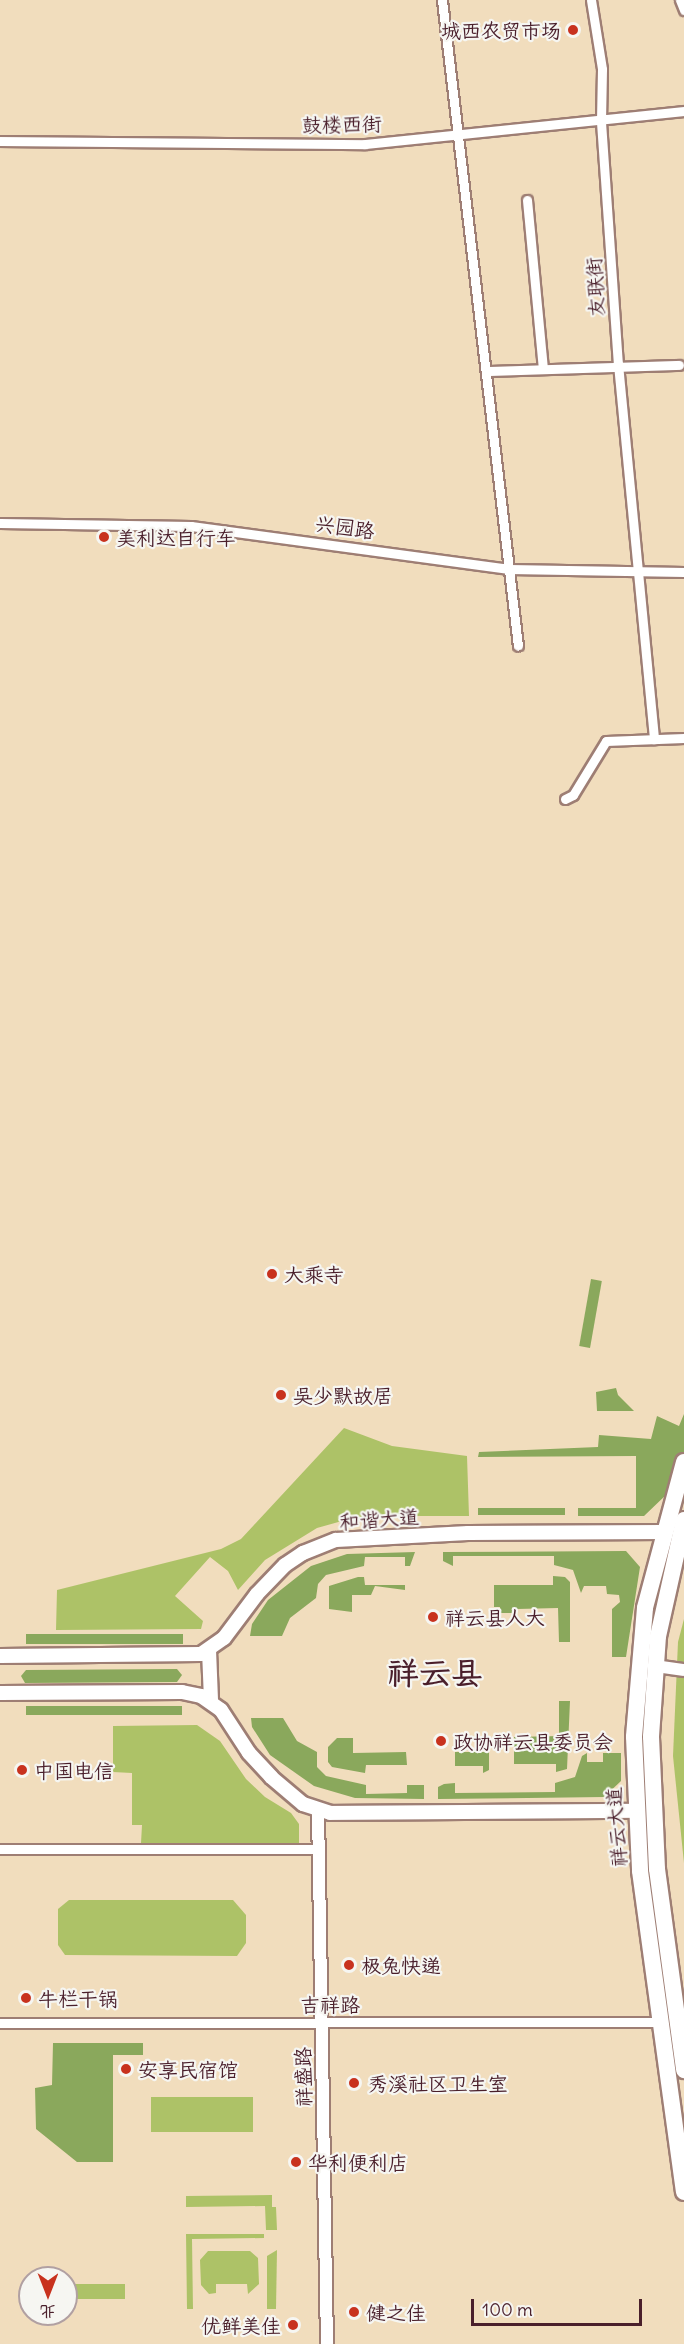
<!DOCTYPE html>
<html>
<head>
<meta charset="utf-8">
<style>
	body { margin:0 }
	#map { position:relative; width:684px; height:2344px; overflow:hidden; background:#f1ddbd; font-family:Delius,"LXGW WenKai TC",sans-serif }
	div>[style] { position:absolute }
	.green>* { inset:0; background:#adc267; transform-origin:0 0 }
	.forest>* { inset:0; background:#8aa85c; transform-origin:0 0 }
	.roads { filter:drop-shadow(2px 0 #9e7e74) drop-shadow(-2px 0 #9e7e74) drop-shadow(0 2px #9e7e74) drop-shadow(0 -2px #9e7e74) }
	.street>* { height:9px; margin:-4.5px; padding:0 4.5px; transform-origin:4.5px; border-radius:4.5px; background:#fff }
	.secondary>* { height:12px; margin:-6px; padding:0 6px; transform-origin:6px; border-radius:6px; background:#fff }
	.primary>* { height:14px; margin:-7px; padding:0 7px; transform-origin:7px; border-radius:7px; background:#fff }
	.highway>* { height:16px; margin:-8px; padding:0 8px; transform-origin:8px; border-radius:8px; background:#fff }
	.dots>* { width:16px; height:16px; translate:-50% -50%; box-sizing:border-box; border:3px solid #f6f6f2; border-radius:50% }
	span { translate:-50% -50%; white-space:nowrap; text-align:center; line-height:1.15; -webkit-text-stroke:4.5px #f6f6f2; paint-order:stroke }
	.poi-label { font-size:20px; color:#4a1f2b }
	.right { translate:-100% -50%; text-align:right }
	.left { translate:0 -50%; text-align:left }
	.street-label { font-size:20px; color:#4a1f2b }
	.town-label { font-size:32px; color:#4a1f2b; font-weight:700 }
	.north { position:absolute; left:18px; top:2266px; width:60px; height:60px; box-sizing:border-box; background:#f6f6f2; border:2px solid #b1a0a2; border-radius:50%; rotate:180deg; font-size:16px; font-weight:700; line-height:24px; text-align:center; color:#4a1f2b }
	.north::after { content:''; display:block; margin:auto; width:21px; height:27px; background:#c8321e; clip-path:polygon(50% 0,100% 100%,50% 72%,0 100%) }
	.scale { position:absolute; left:471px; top:2299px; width:171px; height:27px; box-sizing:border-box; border:3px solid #4a1f2b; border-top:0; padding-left:8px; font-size:18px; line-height:21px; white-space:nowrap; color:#4a1f2b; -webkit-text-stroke:4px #f6f6f2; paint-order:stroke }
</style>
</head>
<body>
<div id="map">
	<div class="green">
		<i style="clip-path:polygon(344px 1428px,392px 1446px,467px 1456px,469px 1516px,393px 1516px,342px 1521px,317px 1528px,265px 1560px,238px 1590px,228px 1571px,210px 1557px,175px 1596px,203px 1621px,201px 1629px,56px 1630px,57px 1590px,221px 1549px,241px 1539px)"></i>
		<i style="clip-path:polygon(684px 1619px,684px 1863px,673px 1756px,678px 1642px)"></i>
		<i style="clip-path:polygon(197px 1725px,220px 1741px,246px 1779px,265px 1797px,291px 1813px,299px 1824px,299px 1843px,141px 1843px,142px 1825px,132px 1825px,132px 1773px,113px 1772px,113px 1726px)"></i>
		<i style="clip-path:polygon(69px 1900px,233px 1900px,246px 1915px,246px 1943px,237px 1956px,65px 1955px,58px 1945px,58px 1909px)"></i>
		<i style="left:253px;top:2097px;width:35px;height:102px;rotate:90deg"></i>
		<i style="clip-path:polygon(272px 2195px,272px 2207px,276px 2207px,277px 2230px,266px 2230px,265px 2206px,186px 2207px,186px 2196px)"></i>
		<i style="clip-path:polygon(186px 2234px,264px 2234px,264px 2238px,192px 2239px,193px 2309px,187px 2309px)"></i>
		<i style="clip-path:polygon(277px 2250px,276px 2309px,267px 2309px,267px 2256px)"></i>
		<i style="clip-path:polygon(208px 2251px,250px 2251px,258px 2258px,259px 2284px,248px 2294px,247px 2284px,216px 2284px,216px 2293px,209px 2294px,201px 2285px,200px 2260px)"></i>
		<i style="left:66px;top:2284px;width:59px;height:15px"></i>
	</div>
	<div class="forest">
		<i style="left:591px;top:1279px;width:11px;height:68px;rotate:10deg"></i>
		<i style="clip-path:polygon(616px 1388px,618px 1395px,634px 1411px,597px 1411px,596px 1392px)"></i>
		<i style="clip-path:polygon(684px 1414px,684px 1454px,668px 1493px,644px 1516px,578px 1516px,578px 1508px,636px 1508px,636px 1456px,478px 1457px,479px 1452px,598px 1447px,599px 1435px,651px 1439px,657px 1416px,679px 1426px)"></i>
		<i style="left:565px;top:1508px;width:7px;height:87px;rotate:90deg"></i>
		<i style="clip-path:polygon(626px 1551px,640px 1567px,626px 1657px,612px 1657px,612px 1609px,620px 1602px,619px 1595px,607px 1594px,606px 1586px,584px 1586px,581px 1593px,573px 1570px,554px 1565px,554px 1556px,453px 1556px,453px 1566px,443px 1561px,443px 1552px)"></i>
		<i style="clip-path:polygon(415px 1552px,410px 1566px,405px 1566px,405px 1557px,365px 1557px,364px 1566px,326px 1575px,318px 1584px,316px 1598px,290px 1618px,282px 1636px,250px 1636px,252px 1624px,268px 1600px,311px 1566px,347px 1554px)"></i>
		<i style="clip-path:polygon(553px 1576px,565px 1577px,570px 1582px,570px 1642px,559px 1642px,558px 1608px,517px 1609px,517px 1613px,500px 1613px,500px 1607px,494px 1607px,494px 1585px,553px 1585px)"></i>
		<i style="clip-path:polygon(358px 1577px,364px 1577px,365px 1585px,405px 1585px,405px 1590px,375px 1586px,371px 1595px,352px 1595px,352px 1612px,329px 1609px,329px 1586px)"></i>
		<i style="left:183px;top:1634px;width:10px;height:157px;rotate:90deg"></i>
		<i style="clip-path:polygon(177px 1669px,182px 1675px,177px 1682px,25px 1683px,21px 1676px,26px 1670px)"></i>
		<i style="clip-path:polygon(559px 1701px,570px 1701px,567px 1769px,556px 1772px,556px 1764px,514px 1764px,514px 1737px,559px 1736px)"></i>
		<i style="left:182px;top:1706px;width:9px;height:156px;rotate:90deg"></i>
		<i style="clip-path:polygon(251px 1718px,283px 1718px,297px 1741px,317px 1752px,317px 1767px,326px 1776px,366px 1785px,366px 1794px,407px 1793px,407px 1785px,424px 1785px,424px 1799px,355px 1798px,314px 1786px,270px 1755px,252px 1727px)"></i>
		<i style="clip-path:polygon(337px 1738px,353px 1738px,353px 1753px,406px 1752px,407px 1765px,366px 1765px,365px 1773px,332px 1767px,328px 1762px,328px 1747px)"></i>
		<i style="clip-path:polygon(455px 1752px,489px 1752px,489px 1770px,483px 1773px,483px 1766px,455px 1766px)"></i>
		<i style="clip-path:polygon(587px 1753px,587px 1762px,603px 1762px,603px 1753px,621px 1753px,621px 1781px,604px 1797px,438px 1799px,438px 1787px,444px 1784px,455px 1783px,455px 1793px,555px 1792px,555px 1783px,575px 1777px,582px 1756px)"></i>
		<i style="clip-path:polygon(53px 2043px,143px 2043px,143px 2055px,113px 2055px,113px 2162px,77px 2162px,36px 2129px,35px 2088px,52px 2085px)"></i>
	</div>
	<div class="roads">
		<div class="street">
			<i style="left:442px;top:0;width:650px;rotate:83.29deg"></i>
			<i style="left:591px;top:0;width:70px;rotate:80.9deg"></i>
			<i style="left:602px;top:69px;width:53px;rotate:91.1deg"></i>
			<i style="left:601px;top:122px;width:243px;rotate:86deg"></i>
			<i style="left:618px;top:364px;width:377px;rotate:84.5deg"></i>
			<i style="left:680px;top:0;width:11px;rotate:68deg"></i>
			<i style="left:0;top:141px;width:365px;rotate:0.5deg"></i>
			<i style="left:365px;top:144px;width:321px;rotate:-5.9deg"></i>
			<i style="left:527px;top:200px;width:169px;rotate:84.6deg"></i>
			<i style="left:486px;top:371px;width:193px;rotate:-1.8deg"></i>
			<i style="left:0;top:523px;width:191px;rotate:0.9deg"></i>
			<i style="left:191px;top:526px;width:321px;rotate:7.7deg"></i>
			<i style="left:509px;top:569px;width:175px;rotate:1deg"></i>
			<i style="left:565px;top:799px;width:9px;rotate:-27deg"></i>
			<i style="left:573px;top:795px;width:63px;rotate:-58.6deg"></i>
			<i style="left:606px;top:741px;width:78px;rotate:-2.2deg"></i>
			<i style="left:0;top:1849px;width:319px"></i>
			<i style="left:0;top:2023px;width:660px;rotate:-0.09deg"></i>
		</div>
		<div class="secondary">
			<i style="left:655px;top:1666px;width:29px;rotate:8deg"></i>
			<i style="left:318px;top:1809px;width:535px;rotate:89.04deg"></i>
		</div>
		<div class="primary">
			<i style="left:209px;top:1650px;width:50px;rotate:87.7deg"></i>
			<i style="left:0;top:1656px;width:201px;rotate:-0.6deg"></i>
			<i style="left:201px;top:1654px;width:28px;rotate:-35deg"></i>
			<i style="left:224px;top:1638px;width:55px;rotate:-53.1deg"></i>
			<i style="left:257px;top:1594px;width:40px;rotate:-46deg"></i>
			<i style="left:285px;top:1565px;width:22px;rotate:-34deg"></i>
			<i style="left:303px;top:1553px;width:35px;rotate:-22deg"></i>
			<i style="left:336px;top:1540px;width:132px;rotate:-3deg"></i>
			<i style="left:468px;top:1533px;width:195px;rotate:-0.3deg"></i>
			<i style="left:0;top:1693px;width:182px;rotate:-0.3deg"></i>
			<i style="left:182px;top:1692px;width:19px;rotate:12deg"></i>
			<i style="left:201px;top:1696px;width:24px;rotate:35deg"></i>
			<i style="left:221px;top:1710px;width:51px;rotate:56.9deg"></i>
			<i style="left:249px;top:1753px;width:33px;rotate:47deg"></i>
			<i style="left:271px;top:1777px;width:42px;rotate:40.2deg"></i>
			<i style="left:303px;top:1804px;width:28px;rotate:18deg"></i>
			<i style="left:330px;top:1813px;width:305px;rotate:-0.4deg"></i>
		</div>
		<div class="highway">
			<i style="left:684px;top:1462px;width:151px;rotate:105deg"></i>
			<i style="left:645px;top:1608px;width:129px;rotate:94.9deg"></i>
			<i style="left:634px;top:1737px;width:134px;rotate:87.4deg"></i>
			<i style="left:640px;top:1871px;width:324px;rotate:82.2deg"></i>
			<i style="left:684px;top:1520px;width:119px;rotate:102.6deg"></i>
			<i style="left:658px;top:1636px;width:101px;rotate:94deg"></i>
			<i style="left:651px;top:1737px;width:132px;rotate:87.4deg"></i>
			<i style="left:657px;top:1869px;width:203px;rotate:82.3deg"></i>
		</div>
	</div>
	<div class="dots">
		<i style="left:573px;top:30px;background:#c8321e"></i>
		<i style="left:104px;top:537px;background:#c8321e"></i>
		<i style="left:272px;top:1274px;background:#c8321e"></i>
		<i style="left:281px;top:1395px;background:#c8321e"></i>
		<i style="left:433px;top:1617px;background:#c8321e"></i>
		<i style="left:441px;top:1741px;background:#c8321e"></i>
		<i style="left:22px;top:1770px;background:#c8321e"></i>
		<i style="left:349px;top:1965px;background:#c8321e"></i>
		<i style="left:26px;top:1998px;background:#c8321e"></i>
		<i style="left:126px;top:2069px;background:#c8321e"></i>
		<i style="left:354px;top:2083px;background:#c8321e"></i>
		<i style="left:296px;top:2162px;background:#c8321e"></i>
		<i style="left:354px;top:2312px;background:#c8321e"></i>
		<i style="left:293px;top:2325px;background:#c8321e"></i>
	</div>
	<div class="poi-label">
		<span class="right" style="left:561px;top:30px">城西农贸市场</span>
		<span class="left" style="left:116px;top:537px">美利达自行车</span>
		<span class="left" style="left:284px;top:1274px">大乘寺</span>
		<span class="left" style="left:293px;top:1395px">吴少默故居</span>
		<span class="left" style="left:445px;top:1617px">祥云县人大</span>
		<span class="left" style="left:453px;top:1741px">政协祥云县委员会</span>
		<span class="left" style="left:34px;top:1770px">中国电信</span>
		<span class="left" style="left:361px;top:1965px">极兔快递</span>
		<span class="left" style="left:38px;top:1998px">牛栏干锅</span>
		<span class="left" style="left:138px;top:2069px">安享民宿馆</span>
		<span class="left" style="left:368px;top:2083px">秀溪社区卫生室</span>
		<span class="left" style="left:308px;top:2162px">华利便利店</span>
		<span class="left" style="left:366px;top:2312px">健之佳</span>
		<span class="right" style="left:281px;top:2325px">优鲜美佳</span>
	</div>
	<div class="street-label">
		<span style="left:342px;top:124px;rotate:-1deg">鼓楼西街</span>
		<span style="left:595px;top:287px;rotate:-94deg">友联街</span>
		<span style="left:345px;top:527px;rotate:8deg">兴园路</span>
		<span style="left:379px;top:1519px;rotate:-4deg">和谐大道</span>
		<span style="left:616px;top:1827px;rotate:-94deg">祥云大道</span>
		<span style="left:330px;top:2004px">吉祥路</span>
		<span style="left:303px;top:2077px;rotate:-91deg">祥盛路</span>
	</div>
	<div class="town-label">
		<span style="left:435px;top:1673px">祥云县</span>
	</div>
	<div class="north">北</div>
	<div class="scale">100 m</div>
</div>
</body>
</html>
